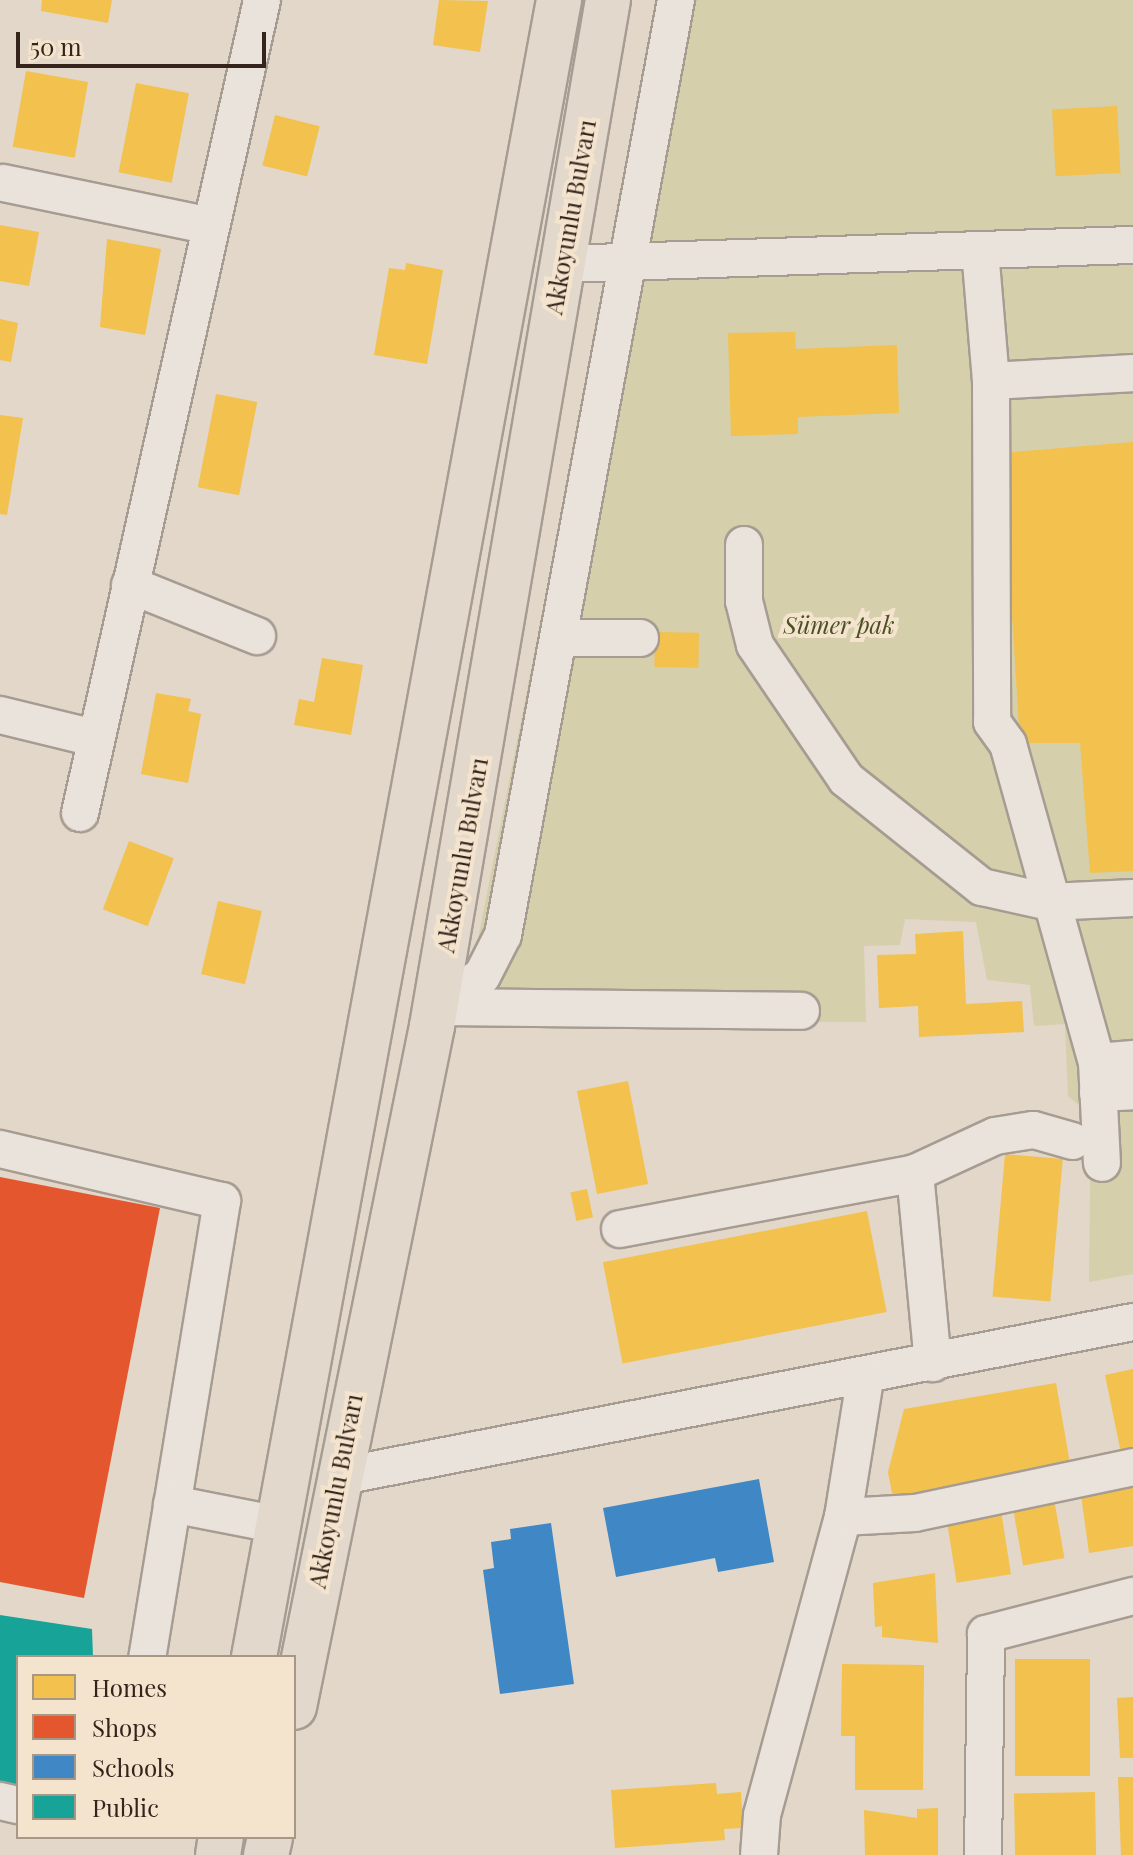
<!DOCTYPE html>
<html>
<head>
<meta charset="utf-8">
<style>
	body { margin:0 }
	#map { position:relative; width:1133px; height:1855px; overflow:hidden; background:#e2d7c8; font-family:"Playfair Display",serif }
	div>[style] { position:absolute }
	.green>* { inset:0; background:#d5cfab }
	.homes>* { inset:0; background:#f2c14e; transform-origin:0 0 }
	.shops>* { inset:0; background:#e4572e }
	.schools>* { inset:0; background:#3f88c5 }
	.public>* { inset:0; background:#17a398 }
	.roads { filter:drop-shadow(2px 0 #a69c92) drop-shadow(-2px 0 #a69c92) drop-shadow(0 2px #a69c92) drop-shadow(0 -2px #a69c92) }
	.minor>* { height:36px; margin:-18px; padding:0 18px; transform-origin:18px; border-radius:18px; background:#eae3db }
	.major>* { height:44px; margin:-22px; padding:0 22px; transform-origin:22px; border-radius:22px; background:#e2d8cb }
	span { translate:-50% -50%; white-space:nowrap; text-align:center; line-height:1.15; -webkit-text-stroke:8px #f4e4ce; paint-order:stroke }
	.street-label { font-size:24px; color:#34241c }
	.park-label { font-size:24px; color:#4a5023; font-style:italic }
	.legend { position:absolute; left:16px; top:1655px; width:280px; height:184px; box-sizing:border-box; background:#f4e4ce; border:2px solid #a79787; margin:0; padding:10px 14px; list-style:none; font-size:24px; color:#34241c }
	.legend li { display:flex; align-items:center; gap:16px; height:40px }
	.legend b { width:40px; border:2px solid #a79787 }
	.scale { position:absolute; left:16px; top:32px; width:250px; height:36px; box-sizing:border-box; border:4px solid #34241c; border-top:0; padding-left:10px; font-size:24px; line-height:28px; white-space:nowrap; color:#34241c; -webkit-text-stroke:6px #f4e4ce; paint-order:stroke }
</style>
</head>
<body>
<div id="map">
	<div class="green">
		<i style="clip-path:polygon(663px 0,1133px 0,1133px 1274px,1089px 1282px,1091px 1115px,1068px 1096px,1065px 1024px,1034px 1026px,1030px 985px,987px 980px,976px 922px,905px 919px,900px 945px,864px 946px,866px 1022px,462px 1020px)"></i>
	</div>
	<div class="homes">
		<i style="clip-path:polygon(42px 0,112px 0,108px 23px,41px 11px)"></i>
		<i style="clip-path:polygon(439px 0,488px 1px,480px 52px,433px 45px)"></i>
		<i style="left:26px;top:71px;width:63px;height:77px;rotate:10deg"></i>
		<i style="left:136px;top:83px;width:54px;height:91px;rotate:11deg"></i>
		<i style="left:1117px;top:106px;width:67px;height:65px;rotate:87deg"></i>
		<i style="left:275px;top:115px;width:46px;height:52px;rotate:14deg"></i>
		<i style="clip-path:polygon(0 225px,39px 232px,29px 286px,0 281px)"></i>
		<i style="clip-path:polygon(107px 239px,161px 249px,145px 335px,100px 327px)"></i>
		<i style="clip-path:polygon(406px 263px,443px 270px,427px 364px,374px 355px,389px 268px,405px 270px)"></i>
		<i style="clip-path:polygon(0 319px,18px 323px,11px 362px,0 360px)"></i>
		<i style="clip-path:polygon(795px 332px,796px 349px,897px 345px,899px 413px,798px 417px,798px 434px,731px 436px,728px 333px)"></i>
		<i style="left:216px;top:394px;width:42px;height:95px;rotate:11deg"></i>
		<i style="clip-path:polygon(0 415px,23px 418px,7px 515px,0 514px)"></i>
		<i style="clip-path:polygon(1133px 442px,1133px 871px,1090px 873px,1080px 743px,1020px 743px,1002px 453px)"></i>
		<i style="left:655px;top:632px;width:44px;height:35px;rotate:1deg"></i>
		<i style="clip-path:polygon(322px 658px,363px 665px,351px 735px,294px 725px,299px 699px,314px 702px)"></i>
		<i style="clip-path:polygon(156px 693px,191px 699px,188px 711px,201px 714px,188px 783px,141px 774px)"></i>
		<i style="left:129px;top:841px;width:48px;height:73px;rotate:21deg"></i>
		<i style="left:218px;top:901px;width:45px;height:75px;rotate:13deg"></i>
		<i style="clip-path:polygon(963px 931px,966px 1004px,1022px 1001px,1024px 1032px,919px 1037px,918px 1006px,879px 1008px,877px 955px,916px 954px,915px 934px)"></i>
		<i style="left:628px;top:1081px;width:105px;height:52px;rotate:79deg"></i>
		<i style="left:1005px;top:1154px;width:58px;height:143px;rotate:5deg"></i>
		<i style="left:587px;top:1189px;width:29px;height:17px;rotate:78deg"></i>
		<i style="left:867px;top:1211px;width:103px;height:269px;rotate:79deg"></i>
		<i style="clip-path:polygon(1133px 1369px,1133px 1451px,1121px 1453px,1105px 1375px)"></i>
		<i style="clip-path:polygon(1056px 1383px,1071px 1469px,893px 1498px,888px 1472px,904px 1409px)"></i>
		<i style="clip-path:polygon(1133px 1480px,1133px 1546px,1089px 1553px,1080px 1488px)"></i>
		<i style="left:1054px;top:1499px;width:60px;height:42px;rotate:80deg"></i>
		<i style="left:1001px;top:1511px;width:64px;height:55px;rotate:81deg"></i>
		<i style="clip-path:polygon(935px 1573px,938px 1643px,882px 1637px,882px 1626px,875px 1627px,873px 1583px)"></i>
		<i style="left:1015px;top:1659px;width:75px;height:117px"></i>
		<i style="clip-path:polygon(842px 1664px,924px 1665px,923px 1790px,855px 1790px,855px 1736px,841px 1736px)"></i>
		<i style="clip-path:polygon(1133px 1697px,1133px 1758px,1120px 1758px,1117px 1698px)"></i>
		<i style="clip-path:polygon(1118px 1777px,1133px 1777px,1133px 1855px,1121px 1855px)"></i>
		<i style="clip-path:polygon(716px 1783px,717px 1794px,741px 1792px,743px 1828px,724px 1829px,725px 1840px,615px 1848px,611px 1790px)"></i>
		<i style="left:1095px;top:1792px;width:63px;height:81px;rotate:89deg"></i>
		<i style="clip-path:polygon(938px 1808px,938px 1855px,865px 1855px,864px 1810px,917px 1818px,917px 1809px)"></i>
	</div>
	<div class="shops">
		<i style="clip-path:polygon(0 1177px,160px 1208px,84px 1598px,0 1582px)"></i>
	</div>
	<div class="schools">
		<i style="clip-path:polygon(759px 1479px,774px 1562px,718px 1572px,715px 1558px,616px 1577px,603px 1508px)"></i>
		<i style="clip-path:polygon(551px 1523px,574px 1684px,500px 1694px,483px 1570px,494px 1568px,491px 1542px,511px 1539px,510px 1529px)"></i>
	</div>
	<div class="public">
		<i style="clip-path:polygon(0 1615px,92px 1629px,93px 1657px,18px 1657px,18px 1794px,0 1790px)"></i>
	</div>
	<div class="roads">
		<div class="minor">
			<i style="left:3px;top:183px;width:211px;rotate:11.7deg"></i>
			<i style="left:980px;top:250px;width:131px;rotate:85.2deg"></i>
			<i style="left:991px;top:381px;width:341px;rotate:89.8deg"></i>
			<i style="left:992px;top:722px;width:27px;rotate:54deg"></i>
			<i style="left:1008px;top:744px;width:330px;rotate:74.4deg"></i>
			<i style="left:1097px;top:1062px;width:101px;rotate:87.2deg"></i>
			<i style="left:562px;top:264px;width:571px;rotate:-1.91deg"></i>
			<i style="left:991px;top:381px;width:142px;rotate:-3.2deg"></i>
			<i style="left:744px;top:545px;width:56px;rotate:90deg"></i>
			<i style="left:744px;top:601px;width:45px;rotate:76deg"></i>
			<i style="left:755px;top:645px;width:162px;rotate:55.8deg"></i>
			<i style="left:846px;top:779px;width:174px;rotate:38.5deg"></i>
			<i style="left:982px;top:887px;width:69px;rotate:12.6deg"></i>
			<i style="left:1049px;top:902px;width:84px;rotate:-2.7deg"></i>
			<i style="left:130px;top:585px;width:137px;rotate:21.9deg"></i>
			<i style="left:562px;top:638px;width:78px"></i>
			<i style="left:0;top:715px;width:97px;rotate:13.7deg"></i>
			<i style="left:80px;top:813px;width:833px;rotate:-77.38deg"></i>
			<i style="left:436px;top:1007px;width:55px;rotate:-34deg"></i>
			<i style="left:482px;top:976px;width:46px;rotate:-62.9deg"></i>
			<i style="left:503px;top:935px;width:951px;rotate:-79.52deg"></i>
			<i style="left:436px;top:1007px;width:365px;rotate:0.6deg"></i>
			<i style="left:1097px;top:1062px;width:36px;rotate:-5deg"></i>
			<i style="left:1098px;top:1093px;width:35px;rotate:-3deg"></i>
			<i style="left:0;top:1149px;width:228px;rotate:13.2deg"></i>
			<i style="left:222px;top:1201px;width:462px;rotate:99.3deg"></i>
			<i style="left:915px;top:1173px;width:191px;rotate:84.6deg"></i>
			<i style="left:620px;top:1229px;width:300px;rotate:-10.7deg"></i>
			<i style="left:915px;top:1173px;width:88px;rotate:-24.8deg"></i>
			<i style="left:995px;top:1136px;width:39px;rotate:-9deg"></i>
			<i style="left:1034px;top:1130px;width:40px;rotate:16deg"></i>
			<i style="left:337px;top:1477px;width:811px;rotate:-11.02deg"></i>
			<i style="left:172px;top:1504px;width:109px;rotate:11.1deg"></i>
			<i style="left:843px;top:1517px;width:72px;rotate:-3.2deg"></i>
			<i style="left:915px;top:1513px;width:223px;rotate:-11.9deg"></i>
			<i style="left:0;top:1801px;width:18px;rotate:13deg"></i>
			<i style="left:759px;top:1855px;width:40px;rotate:-85.7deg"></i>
			<i style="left:762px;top:1815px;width:309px;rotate:-74.8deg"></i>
			<i style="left:843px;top:1517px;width:140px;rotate:-80.9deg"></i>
			<i style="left:983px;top:1855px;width:221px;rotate:-89.2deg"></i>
			<i style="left:986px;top:1634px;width:152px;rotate:-14.5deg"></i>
		</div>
		<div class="major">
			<i style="left:254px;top:1657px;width:1685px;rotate:-79.57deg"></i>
			<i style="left:294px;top:1707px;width:695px;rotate:-78.54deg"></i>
			<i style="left:432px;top:1026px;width:1041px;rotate:-80.27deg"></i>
			<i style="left:218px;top:1855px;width:18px;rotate:-81deg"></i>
			<i style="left:266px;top:1855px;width:18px;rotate:-77deg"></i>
		</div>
	</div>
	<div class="street-label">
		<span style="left:570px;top:217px;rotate:-80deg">Akkoyunlu Bulvarı</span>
		<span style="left:462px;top:855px;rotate:-80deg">Akkoyunlu Bulvarı</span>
		<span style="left:335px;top:1491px;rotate:-79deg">Akkoyunlu Bulvarı</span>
	</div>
	<div class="park-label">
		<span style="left:839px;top:625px">Sümer pak</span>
	</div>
	<ul class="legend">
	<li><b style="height:22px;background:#f2c14e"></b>Homes</li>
	<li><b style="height:22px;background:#e4572e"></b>Shops</li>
	<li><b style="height:22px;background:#3f88c5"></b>Schools</li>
	<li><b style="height:22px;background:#17a398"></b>Public</li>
	</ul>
	<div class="scale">50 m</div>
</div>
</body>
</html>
